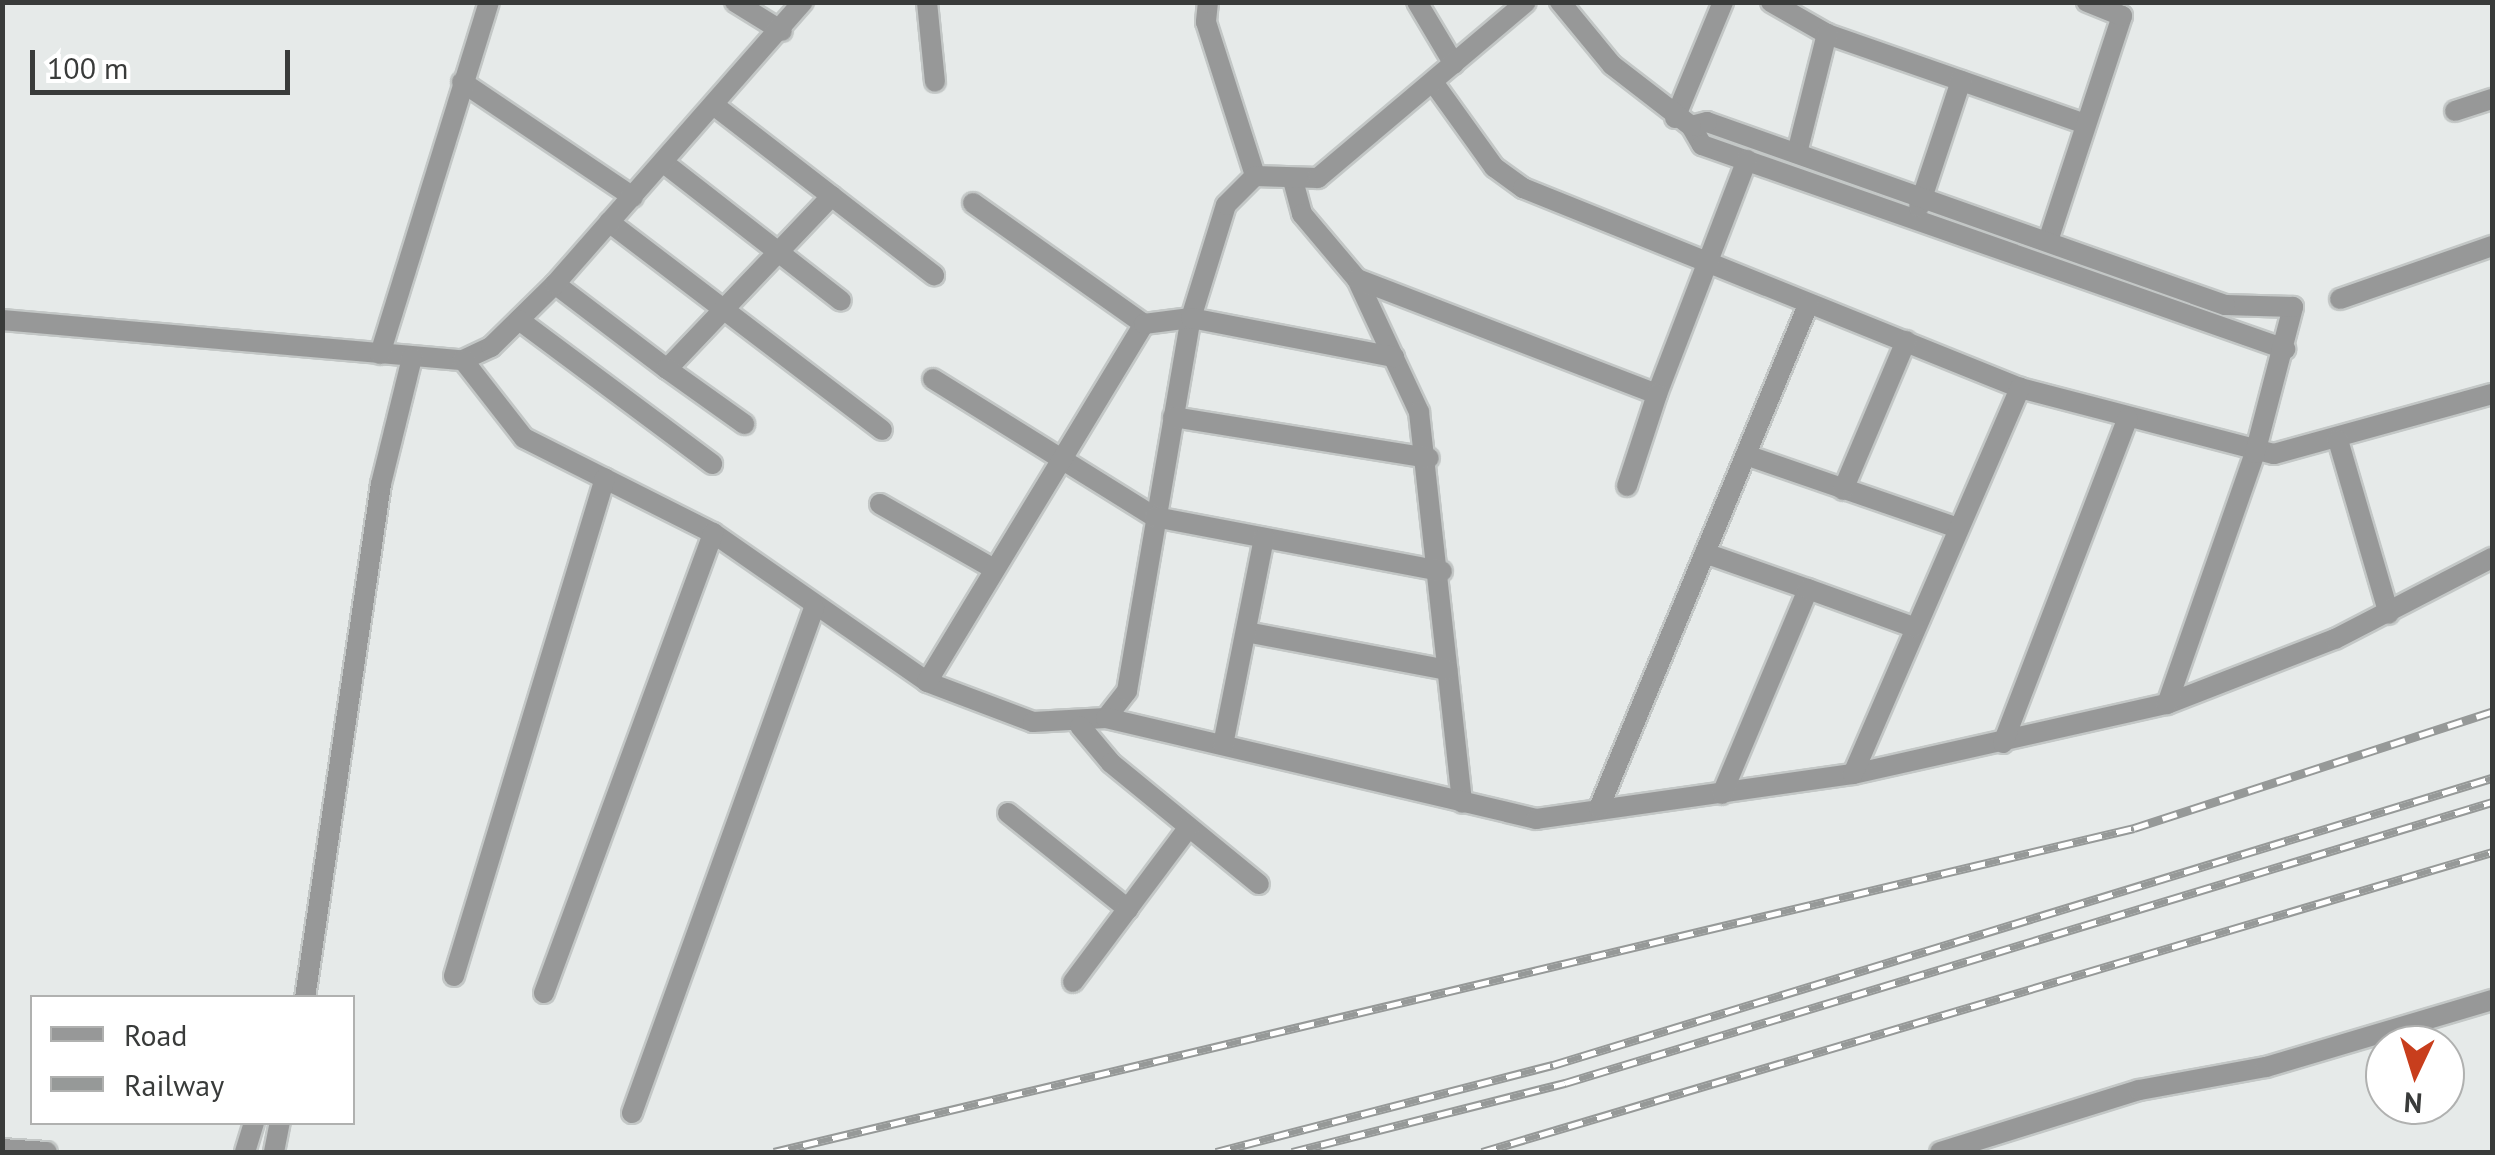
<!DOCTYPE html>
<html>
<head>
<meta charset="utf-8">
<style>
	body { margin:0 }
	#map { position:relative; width:2495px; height:1155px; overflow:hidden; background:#e6eae9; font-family:"PT Sans",sans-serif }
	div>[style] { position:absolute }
	.roads { filter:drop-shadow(2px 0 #c3c7c6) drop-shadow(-2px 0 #c3c7c6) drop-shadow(0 2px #c3c7c6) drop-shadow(0 -2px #c3c7c6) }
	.minor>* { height:20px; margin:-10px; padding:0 10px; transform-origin:10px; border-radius:10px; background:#979898 }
	.rail>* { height:9px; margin-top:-4.5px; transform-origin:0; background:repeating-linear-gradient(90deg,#fff 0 15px,#969998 0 30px); box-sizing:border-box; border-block:2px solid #969998 }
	span { translate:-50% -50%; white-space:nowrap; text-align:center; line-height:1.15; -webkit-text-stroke:10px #fff; paint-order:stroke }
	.frame { position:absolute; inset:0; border:5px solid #393b3a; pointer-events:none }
	.legend { position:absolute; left:30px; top:995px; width:325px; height:130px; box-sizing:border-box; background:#fff; border:2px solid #b0b1b0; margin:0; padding:12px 18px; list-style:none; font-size:30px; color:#393b3a }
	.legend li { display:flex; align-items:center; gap:20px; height:50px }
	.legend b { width:50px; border:2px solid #b0b1b0 }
	.north { position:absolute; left:2365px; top:1025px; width:100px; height:100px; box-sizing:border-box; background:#fff; border:2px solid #b0b1b0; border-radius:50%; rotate:184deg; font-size:28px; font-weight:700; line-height:40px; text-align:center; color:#393b3a }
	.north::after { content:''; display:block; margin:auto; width:35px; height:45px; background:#c83e1d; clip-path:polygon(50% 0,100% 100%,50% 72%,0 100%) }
	.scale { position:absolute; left:30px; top:50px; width:260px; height:45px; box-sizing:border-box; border:5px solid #393b3a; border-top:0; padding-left:12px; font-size:30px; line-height:35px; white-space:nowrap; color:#393b3a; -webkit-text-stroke:8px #fff; paint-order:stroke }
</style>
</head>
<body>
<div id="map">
	<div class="roads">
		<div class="minor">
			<i style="left:735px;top:2px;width:55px;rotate:31.7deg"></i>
			<i style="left:927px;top:2px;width:80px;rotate:84.3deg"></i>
			<i style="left:1208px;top:2px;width:20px;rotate:96deg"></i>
			<i style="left:1206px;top:22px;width:162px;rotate:72.3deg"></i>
			<i style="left:1417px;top:2px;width:72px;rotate:59.2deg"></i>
			<i style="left:1771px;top:2px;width:64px;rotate:29.7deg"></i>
			<i style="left:1827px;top:34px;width:270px;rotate:19.2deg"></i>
			<i style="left:462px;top:82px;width:206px;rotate:33.9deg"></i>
			<i style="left:1433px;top:82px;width:105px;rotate:54.3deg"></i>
			<i style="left:1494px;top:167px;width:36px;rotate:36deg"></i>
			<i style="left:1523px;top:188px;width:536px;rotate:21.92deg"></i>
			<i style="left:2020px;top:388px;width:262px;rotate:14.6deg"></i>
			<i style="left:2274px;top:454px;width:226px;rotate:-15.4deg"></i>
			<i style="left:715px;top:106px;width:277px;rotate:37.7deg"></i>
			<i style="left:2455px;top:111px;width:39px;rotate:-18deg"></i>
			<i style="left:1675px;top:118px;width:126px;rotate:-67.5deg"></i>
			<i style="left:1691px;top:126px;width:22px;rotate:60deg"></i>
			<i style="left:1702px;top:145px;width:618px;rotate:19.29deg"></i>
			<i style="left:1797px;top:153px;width:123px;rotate:-75.9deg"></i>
			<i style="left:664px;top:163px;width:224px;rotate:37.9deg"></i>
			<i style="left:1294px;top:184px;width:31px;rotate:75deg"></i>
			<i style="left:1302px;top:214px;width:85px;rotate:49.8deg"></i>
			<i style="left:1357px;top:279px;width:147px;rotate:65deg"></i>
			<i style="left:1419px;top:412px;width:393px;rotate:83.7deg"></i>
			<i style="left:973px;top:203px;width:209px;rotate:35.3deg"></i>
			<i style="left:1919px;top:207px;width:133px;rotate:-71.6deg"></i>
			<i style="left:609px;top:222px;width:343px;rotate:37.3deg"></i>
			<i style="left:2048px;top:241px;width:237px;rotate:-71.8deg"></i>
			<i style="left:2122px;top:16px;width:38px;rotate:-158deg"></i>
			<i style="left:1357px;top:279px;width:321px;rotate:21deg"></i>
			<i style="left:1657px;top:394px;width:251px;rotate:-69deg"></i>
			<i style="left:555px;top:284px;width:141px;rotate:37.2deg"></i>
			<i style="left:667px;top:369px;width:239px;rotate:-46.4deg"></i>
			<i style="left:2340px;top:299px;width:161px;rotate:-19.2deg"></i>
			<i style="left:2px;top:320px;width:463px;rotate:5deg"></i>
			<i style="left:463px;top:360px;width:31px;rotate:-25deg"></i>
			<i style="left:491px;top:347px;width:90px;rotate:-44.5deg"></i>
			<i style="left:555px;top:284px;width:376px;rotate:-48.7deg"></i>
			<i style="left:519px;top:320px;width:241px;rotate:36.7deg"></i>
			<i style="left:380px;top:354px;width:368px;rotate:-72.8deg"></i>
			<i style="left:463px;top:360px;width:99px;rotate:52deg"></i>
			<i style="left:524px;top:438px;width:212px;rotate:26.7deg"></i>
			<i style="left:713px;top:533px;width:261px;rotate:34.8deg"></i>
			<i style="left:927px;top:682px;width:113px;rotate:20.7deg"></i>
			<i style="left:1033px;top:722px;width:73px;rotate:-3.1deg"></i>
			<i style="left:1106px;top:718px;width:34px;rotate:-52deg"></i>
			<i style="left:1127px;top:691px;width:378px;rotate:-80.3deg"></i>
			<i style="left:1191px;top:318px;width:118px;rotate:-72.8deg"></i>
			<i style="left:1226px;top:205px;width:41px;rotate:-45deg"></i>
			<i style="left:1255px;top:176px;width:63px;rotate:1.8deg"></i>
			<i style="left:1318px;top:178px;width:272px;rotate:-40.2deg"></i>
			<i style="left:667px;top:369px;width:95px;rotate:35.5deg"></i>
			<i style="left:933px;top:379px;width:261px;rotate:31.9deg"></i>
			<i style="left:1155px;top:517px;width:292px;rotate:10.7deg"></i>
			<i style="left:1173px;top:417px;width:259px;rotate:9.1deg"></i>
			<i style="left:2338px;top:440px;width:181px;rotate:73.7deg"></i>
			<i style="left:1746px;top:455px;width:224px;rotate:19deg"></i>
			<i style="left:1627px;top:486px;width:97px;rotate:-71.9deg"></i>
			<i style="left:1843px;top:490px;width:162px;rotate:-67.1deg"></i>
			<i style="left:880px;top:504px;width:129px;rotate:29.7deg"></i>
			<i style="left:1705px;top:553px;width:109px;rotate:19.3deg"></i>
			<i style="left:1246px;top:632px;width:205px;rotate:10.7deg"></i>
			<i style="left:927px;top:682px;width:419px;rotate:-58.8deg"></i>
			<i style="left:1144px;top:324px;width:47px;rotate:-7.3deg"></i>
			<i style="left:1191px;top:318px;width:207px;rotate:10.9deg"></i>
			<i style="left:2167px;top:704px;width:180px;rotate:-21.2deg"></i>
			<i style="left:2335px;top:639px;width:177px;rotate:-27.3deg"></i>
			<i style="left:1106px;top:718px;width:442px;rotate:13.2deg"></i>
			<i style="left:1536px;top:819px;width:320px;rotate:-8.1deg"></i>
			<i style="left:1853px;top:774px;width:322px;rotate:-12.6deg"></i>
			<i style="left:2167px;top:704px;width:266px;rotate:-70.7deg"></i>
			<i style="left:2255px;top:453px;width:151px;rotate:-75.4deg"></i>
			<i style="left:2293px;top:307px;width:68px;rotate:-178.3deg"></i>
			<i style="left:2225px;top:305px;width:549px;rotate:-160.54deg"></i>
			<i style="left:1707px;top:122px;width:16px;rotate:166deg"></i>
			<i style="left:1691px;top:126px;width:100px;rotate:-142.3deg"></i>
			<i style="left:1612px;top:65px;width:82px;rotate:-129.5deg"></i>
			<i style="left:1080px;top:726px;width:48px;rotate:50deg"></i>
			<i style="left:1111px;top:763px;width:191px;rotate:39.3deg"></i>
			<i style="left:2003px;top:743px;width:348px;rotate:-69deg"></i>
			<i style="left:1223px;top:745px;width:211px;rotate:-78.8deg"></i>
			<i style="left:1853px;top:774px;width:421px;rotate:-66.6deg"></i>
			<i style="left:1722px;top:794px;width:222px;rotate:-67.2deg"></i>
			<i style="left:1808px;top:589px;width:112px;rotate:19.9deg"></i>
			<i style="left:1599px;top:808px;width:545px;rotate:-67.44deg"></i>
			<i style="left:1008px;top:813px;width:154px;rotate:38.7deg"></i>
			<i style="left:454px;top:976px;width:520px;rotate:-73.13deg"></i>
			<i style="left:1073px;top:982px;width:192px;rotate:-53.2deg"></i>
			<i style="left:544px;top:993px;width:490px;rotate:-69.8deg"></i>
			<i style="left:305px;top:998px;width:520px;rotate:-81.59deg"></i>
			<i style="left:381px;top:484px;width:130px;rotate:-76.2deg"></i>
			<i style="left:632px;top:1113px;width:537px;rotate:-70.18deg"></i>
			<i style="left:2px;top:1149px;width:45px;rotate:3.8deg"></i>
			<i style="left:245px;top:1152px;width:31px;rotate:-73deg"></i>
			<i style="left:274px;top:1152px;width:31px;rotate:-79deg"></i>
			<i style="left:1940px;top:1152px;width:208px;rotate:-17.3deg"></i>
			<i style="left:2139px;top:1090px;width:129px;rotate:-10.3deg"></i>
			<i style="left:2266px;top:1067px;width:236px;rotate:-16.5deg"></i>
		</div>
	</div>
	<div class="rail">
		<i style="left:774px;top:1152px;width:1398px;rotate:-13.4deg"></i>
		<i style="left:2134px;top:828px;width:376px;rotate:-18deg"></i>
		<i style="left:1216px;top:1152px;width:348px;rotate:-14.5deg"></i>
		<i style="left:1553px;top:1065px;width:982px;rotate:-17deg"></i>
		<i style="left:1292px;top:1152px;width:282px;rotate:-14.2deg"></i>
		<i style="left:1565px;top:1083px;width:969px;rotate:-16.86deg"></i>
		<i style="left:1482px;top:1152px;width:1054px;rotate:-16.54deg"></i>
	</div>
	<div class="frame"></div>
	<ul class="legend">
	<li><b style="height:12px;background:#979898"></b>Road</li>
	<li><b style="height:12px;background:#969998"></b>Railway</li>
	</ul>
	<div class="north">N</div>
	<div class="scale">100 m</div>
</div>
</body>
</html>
